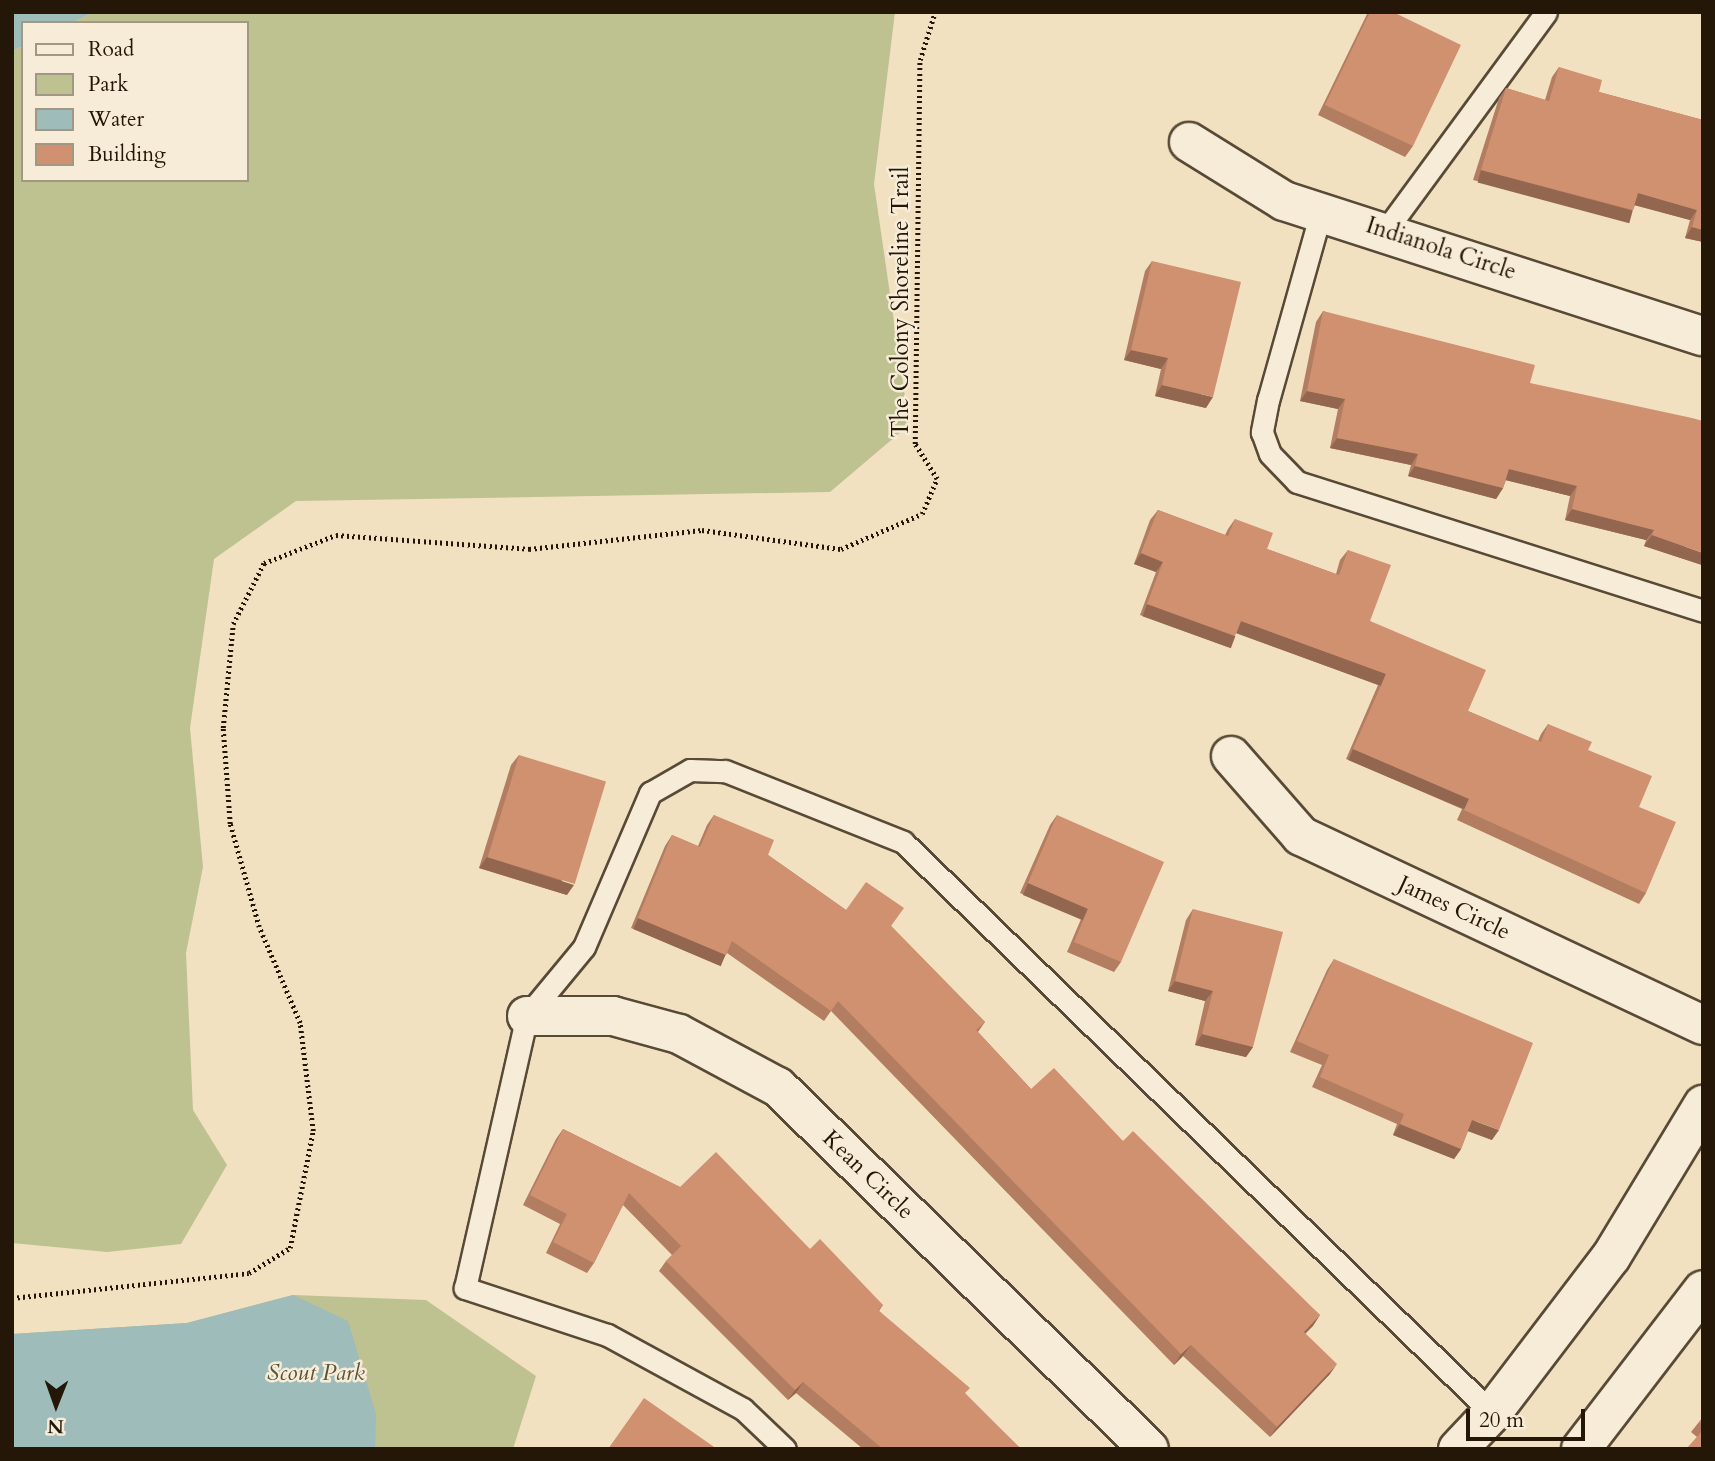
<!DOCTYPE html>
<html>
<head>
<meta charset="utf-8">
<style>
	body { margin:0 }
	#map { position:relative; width:1715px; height:1461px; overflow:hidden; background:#f1e1c1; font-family:Cardo,serif }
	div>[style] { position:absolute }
	.green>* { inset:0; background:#bec190 }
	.water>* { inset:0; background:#9dbcba }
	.path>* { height:4.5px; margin-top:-2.25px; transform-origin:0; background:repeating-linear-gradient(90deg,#251707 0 2px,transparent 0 5.5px) }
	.roads { filter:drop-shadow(2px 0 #584a36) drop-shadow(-2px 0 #584a36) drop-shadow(0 2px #584a36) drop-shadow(0 -2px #584a36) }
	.service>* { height:21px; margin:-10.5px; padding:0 10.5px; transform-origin:10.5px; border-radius:10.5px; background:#f6ecd7 }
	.minor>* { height:38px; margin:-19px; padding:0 19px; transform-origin:19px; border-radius:19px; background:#f6ecd7 }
	.secondary>* { height:38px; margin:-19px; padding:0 19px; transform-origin:19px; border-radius:19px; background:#f6ecd7 }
	.wall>* { inset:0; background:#b37d61 }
	.shaded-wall>* { inset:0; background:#92664f; transform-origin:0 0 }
	.building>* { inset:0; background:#d09171; transform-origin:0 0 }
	span { translate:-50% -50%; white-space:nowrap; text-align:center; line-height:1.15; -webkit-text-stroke:5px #f6ecd7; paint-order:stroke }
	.street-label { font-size:23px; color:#251707 }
	.park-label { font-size:23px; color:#5b5237; font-style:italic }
	.frame { position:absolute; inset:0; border:14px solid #251707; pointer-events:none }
	.legend { position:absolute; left:21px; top:21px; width:228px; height:161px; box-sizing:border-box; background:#f6ecd7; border:2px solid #a29784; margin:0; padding:9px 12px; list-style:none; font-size:21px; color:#251707 }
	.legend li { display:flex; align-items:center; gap:14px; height:35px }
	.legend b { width:35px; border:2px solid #a29784 }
	.north { position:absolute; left:21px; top:1370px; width:70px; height:70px; -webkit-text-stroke:5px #f6ecd7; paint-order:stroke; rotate:181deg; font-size:19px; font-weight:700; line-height:28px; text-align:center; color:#251707 }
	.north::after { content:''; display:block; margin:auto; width:24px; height:32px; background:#251707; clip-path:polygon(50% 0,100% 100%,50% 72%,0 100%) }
	.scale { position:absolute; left:1466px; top:1409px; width:119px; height:32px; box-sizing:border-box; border:4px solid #251707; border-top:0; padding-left:9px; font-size:21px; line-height:24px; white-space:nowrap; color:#251707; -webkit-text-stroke:5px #f6ecd7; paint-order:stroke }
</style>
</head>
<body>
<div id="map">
	<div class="green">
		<i style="clip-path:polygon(94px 12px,895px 12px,874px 184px,909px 425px,830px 492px,296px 501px,214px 559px,190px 728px,203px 867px,186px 953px,193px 1110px,227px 1165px,181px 1244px,107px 1252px,12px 1243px,12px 51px,23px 46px,23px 180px,247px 180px,247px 23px,72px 23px)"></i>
		<i style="clip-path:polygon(293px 1295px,426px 1300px,536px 1376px,513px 1449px,12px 1449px,12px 1334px,187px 1323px)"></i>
	</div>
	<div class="water">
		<i style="clip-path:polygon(12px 12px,94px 12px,72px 23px,23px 23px,23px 46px,12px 51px)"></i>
		<i style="clip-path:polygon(293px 1295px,348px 1321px,376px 1414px,375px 1449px,12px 1449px,12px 1334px,187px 1323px)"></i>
	</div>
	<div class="path">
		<i style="left:12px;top:1298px;width:238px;rotate:-6deg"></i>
		<i style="left:249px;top:1273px;width:48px;rotate:-31.4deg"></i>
		<i style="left:290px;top:1248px;width:119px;rotate:-78.9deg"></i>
		<i style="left:313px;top:1131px;width:109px;rotate:-96.9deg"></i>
		<i style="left:300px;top:1023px;width:104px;rotate:-113.1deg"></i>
		<i style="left:259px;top:927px;width:107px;rotate:-105.7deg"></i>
		<i style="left:230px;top:824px;width:96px;rotate:-94.2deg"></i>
		<i style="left:223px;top:728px;width:104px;rotate:-84.5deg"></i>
		<i style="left:233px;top:624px;width:68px;rotate:-63.1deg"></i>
		<i style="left:264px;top:563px;width:77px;rotate:-21.3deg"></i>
		<i style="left:336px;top:535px;width:194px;rotate:4.1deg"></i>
		<i style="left:529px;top:549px;width:174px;rotate:-6.3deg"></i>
		<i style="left:702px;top:530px;width:140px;rotate:7.8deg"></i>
		<i style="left:841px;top:549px;width:88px;rotate:-23.4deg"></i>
		<i style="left:922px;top:514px;width:38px;rotate:-67deg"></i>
		<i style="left:937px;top:479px;width:41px;rotate:-122.2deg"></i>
		<i style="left:915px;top:444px;width:384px;rotate:-89.3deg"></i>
		<i style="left:920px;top:60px;width:50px;rotate:-72.6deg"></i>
	</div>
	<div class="roads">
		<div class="service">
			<i style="left:1321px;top:212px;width:195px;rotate:105.7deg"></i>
			<i style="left:1268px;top:400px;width:33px;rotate:101deg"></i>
			<i style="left:1262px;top:432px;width:23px;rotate:70deg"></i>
			<i style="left:1270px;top:454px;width:39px;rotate:46deg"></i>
			<i style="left:1297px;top:482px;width:426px;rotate:17.6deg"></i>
			<i style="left:1386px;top:230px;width:270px;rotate:-53.7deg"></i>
			<i style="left:785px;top:1449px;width:58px;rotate:-136.4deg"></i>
			<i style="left:743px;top:1409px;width:155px;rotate:-151.4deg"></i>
			<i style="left:607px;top:1335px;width:150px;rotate:-161.7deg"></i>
			<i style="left:465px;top:1288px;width:279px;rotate:-77.2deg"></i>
			<i style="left:527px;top:1016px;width:89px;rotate:-50.4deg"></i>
			<i style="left:584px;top:947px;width:168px;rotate:-66.8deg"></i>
			<i style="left:650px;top:793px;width:46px;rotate:-29.9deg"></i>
			<i style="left:690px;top:770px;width:35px;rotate:2deg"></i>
			<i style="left:725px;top:771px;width:192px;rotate:21.7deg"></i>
			<i style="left:903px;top:842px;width:820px;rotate:44.11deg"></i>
		</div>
		<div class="minor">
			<i style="left:1189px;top:142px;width:112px;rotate:31.8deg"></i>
			<i style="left:1284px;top:201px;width:440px;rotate:17.9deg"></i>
			<i style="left:1231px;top:756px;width:106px;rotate:48.8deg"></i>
			<i style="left:1301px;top:836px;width:444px;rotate:25.2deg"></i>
			<i style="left:527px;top:1016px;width:86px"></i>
			<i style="left:613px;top:1016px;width:68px;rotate:15.3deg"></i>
			<i style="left:679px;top:1034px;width:112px;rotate:28.2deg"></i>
			<i style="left:778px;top:1087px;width:518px;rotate:44.3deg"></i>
			<i style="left:1581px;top:1449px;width:200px;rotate:-52.5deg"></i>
		</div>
		<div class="secondary">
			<i style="left:1458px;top:1449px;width:50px;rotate:-46.6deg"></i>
			<i style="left:1492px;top:1413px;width:196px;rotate:-52.7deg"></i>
			<i style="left:1611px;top:1257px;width:178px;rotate:-58.8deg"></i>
		</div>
	</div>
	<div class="wall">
		<i style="clip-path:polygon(1368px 12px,1393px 12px,1413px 146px,1405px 157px,1318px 115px)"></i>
		<i style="clip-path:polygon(1559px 67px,1599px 92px,1703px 120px,1703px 242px,1685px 238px,1690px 220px,1635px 205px,1633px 210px,1626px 220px,1473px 180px,1499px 98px,1506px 88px,1545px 100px,1552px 77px)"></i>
		<i style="clip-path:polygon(1152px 261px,1206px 408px,1155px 396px,1161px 369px,1124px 360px,1145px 271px)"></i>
		<i style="clip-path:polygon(1323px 311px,1530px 383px,1702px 565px,1644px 546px,1646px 540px,1565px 520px,1570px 496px,1506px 480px,1503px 488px,1496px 499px,1408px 476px,1411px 465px,1330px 448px,1338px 409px,1300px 401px,1316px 322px)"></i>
		<i style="clip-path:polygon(1158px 510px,1225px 535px,1228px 529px,1235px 519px,1267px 549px,1336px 574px,1340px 560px,1348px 550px,1370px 621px,1468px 711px,1538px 741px,1541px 734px,1548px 724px,1588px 750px,1639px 807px,1646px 893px,1639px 904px,1457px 820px,1462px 809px,1346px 759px,1378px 685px,1236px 633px,1228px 647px,1140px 615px,1156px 572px,1134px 564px,1150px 520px)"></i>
		<i style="clip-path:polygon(519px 755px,567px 895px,479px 868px,511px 765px)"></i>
		<i style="clip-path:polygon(714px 815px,768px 855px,846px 910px,891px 926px,985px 1022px,978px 1032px,1031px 1089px,1123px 1141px,1320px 1315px,1305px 1333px,1330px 1374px,1270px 1437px,1183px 1356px,1174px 1365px,831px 1011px,824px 1021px,727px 953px,719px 965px,631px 928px,665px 846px,672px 835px,698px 846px,707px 825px)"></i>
		<i style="clip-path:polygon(1057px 815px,1121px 962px,1114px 972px,1067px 952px,1081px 919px,1020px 893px,1050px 825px)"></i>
		<i style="clip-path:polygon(1193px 909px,1253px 1047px,1246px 1057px,1195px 1045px,1205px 1001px,1168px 991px,1186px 920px)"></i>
		<i style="clip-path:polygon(1334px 959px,1492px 1140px,1468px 1131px,1461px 1149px,1454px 1159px,1393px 1135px,1397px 1124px,1312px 1087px,1322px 1065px,1290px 1052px,1327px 970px)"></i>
		<i style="clip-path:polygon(563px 1129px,680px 1187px,810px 1249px,883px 1305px,879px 1311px,1021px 1449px,863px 1449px,796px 1393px,788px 1400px,659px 1271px,666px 1261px,672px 1255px,623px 1205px,594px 1263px,587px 1273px,546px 1253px,560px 1224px,523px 1205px,556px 1139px)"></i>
		<i style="clip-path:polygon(1703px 1417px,1703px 1449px,1697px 1437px,1691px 1432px)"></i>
	</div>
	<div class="shaded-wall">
		<i style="left:1481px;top:170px;width:157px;height:13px;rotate:15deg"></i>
		<i style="clip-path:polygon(1638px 193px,1697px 210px,1690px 220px,1630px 204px)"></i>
		<i style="clip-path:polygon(1692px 227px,1703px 230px,1703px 242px,1685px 238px)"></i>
		<i style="clip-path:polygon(1131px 350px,1168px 358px,1161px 369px,1124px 360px)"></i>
		<i style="clip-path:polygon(1162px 385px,1213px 397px,1206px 408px,1155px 396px)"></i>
		<i style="clip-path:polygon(1307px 391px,1345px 399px,1338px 409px,1300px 401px)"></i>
		<i style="clip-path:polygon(1337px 438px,1418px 454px,1411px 465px,1330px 448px)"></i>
		<i style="clip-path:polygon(1415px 466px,1503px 488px,1496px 499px,1408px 476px)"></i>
		<i style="clip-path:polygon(1509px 469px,1577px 486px,1570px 496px,1501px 479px)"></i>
		<i style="clip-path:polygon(1572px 509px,1654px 530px,1646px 540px,1565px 520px)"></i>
		<i style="clip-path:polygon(1652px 535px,1703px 553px,1703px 564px,1702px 565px,1644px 546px)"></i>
		<i style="clip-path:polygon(1141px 553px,1163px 562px,1156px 572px,1134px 564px)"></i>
		<i style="left:1147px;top:604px;width:94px;height:13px;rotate:20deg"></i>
		<i style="left:1241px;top:621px;width:154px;height:13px;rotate:20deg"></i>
		<i style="left:1353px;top:749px;width:126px;height:12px;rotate:23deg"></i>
		<i style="clip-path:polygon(487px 857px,574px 885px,567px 895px,479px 868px)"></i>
		<i style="left:1028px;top:883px;width:65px;height:13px;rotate:23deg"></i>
		<i style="left:638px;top:918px;width:95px;height:12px;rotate:23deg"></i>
		<i style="clip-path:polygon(1175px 981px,1213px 991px,1205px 1001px,1168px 991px)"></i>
		<i style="clip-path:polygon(1202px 1034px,1253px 1047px,1246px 1057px,1195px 1045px)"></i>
		<i style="clip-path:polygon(1472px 1120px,1499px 1130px,1492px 1140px,1465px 1130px)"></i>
		<i style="clip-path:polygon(1400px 1124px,1461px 1149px,1454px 1159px,1393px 1135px)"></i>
		<i style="clip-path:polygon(1320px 1315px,1313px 1326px,1297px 1342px,1304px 1332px)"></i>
		<i style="clip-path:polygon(1191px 1345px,1183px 1356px,1174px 1365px,1181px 1354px)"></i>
		<i style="clip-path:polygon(1337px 1364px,1330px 1374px,1270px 1437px,1277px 1427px)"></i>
		<i style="clip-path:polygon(803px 1382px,796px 1393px,788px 1400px,795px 1390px)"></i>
	</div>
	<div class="building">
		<i style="clip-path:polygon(1370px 12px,1393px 12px,1461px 45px,1413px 146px,1325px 105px)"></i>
		<i style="clip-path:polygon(1559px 67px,1602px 80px,1599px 92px,1703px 120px,1703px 230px,1692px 227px,1697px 210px,1638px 193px,1633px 210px,1481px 170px,1506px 88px,1549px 101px)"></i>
		<i style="clip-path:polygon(1152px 261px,1241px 282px,1213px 397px,1162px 385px,1168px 358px,1131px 350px)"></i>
		<i style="clip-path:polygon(1323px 311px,1535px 365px,1530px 383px,1692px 418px,1703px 421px,1703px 553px,1652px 535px,1654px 530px,1572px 509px,1577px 486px,1509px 469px,1503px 488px,1415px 466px,1418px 454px,1337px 438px,1345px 399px,1307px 391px)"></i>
		<i style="clip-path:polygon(1158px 510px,1228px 536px,1235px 519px,1273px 533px,1267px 549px,1339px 575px,1348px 550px,1391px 565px,1370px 621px,1486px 670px,1468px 711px,1541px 742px,1548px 724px,1592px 742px,1588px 750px,1652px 776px,1639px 807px,1676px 822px,1646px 893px,1464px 810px,1469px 799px,1353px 749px,1386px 674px,1241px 621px,1235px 636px,1147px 604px,1163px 562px,1141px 553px)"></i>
		<i style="left:519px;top:755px;width:91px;height:107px;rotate:17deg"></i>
		<i style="clip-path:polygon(714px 815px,774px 840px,768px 855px,846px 910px,866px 882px,904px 908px,891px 926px,985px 1022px,976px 1030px,1031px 1089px,1054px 1068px,1123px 1141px,1133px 1131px,1320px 1315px,1304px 1332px,1337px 1364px,1277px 1427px,1191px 1345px,1181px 1354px,838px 1001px,831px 1011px,732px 941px,726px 955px,638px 918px,672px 835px,700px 847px)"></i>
		<i style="clip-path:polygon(1057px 815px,1164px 862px,1121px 962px,1074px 942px,1088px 909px,1028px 883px)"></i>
		<i style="clip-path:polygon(1193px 909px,1283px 932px,1253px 1047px,1202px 1034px,1213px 991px,1175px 981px)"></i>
		<i style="clip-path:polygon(1334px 959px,1533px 1043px,1499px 1130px,1472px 1120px,1461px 1149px,1400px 1124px,1404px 1114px,1320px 1077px,1329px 1055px,1297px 1041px)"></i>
		<i style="clip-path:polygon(563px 1129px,680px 1187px,716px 1152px,810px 1249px,820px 1239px,883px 1305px,878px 1310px,970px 1388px,965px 1393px,1021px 1449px,883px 1449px,803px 1382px,795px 1390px,666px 1261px,681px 1246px,629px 1193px,594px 1263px,553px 1242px,567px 1214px,530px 1195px)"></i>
		<i style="clip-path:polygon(644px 1398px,717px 1449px,608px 1449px)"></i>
		<i style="clip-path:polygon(1703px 1417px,1703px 1425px,1699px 1422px)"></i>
		<i style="clip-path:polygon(1703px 1430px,1703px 1449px,1686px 1449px)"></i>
	</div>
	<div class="street-label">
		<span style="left:1441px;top:249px;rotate:18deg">Indianola Circle</span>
		<span style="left:901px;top:302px;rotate:-90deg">The Colony Shoreline Trail</span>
		<span style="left:1454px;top:908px;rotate:25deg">James Circle</span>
		<span style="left:868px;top:1175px;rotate:44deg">Kean Circle</span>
	</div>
	<div class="park-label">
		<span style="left:316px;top:1373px">Scout Park</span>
	</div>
	<div class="frame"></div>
	<ul class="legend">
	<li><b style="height:9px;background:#f6ecd7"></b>Road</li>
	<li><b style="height:19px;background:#bec190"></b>Park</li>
	<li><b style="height:19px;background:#9dbcba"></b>Water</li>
	<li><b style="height:19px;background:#d09171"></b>Building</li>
	</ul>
	<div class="north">N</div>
	<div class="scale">20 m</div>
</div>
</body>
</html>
